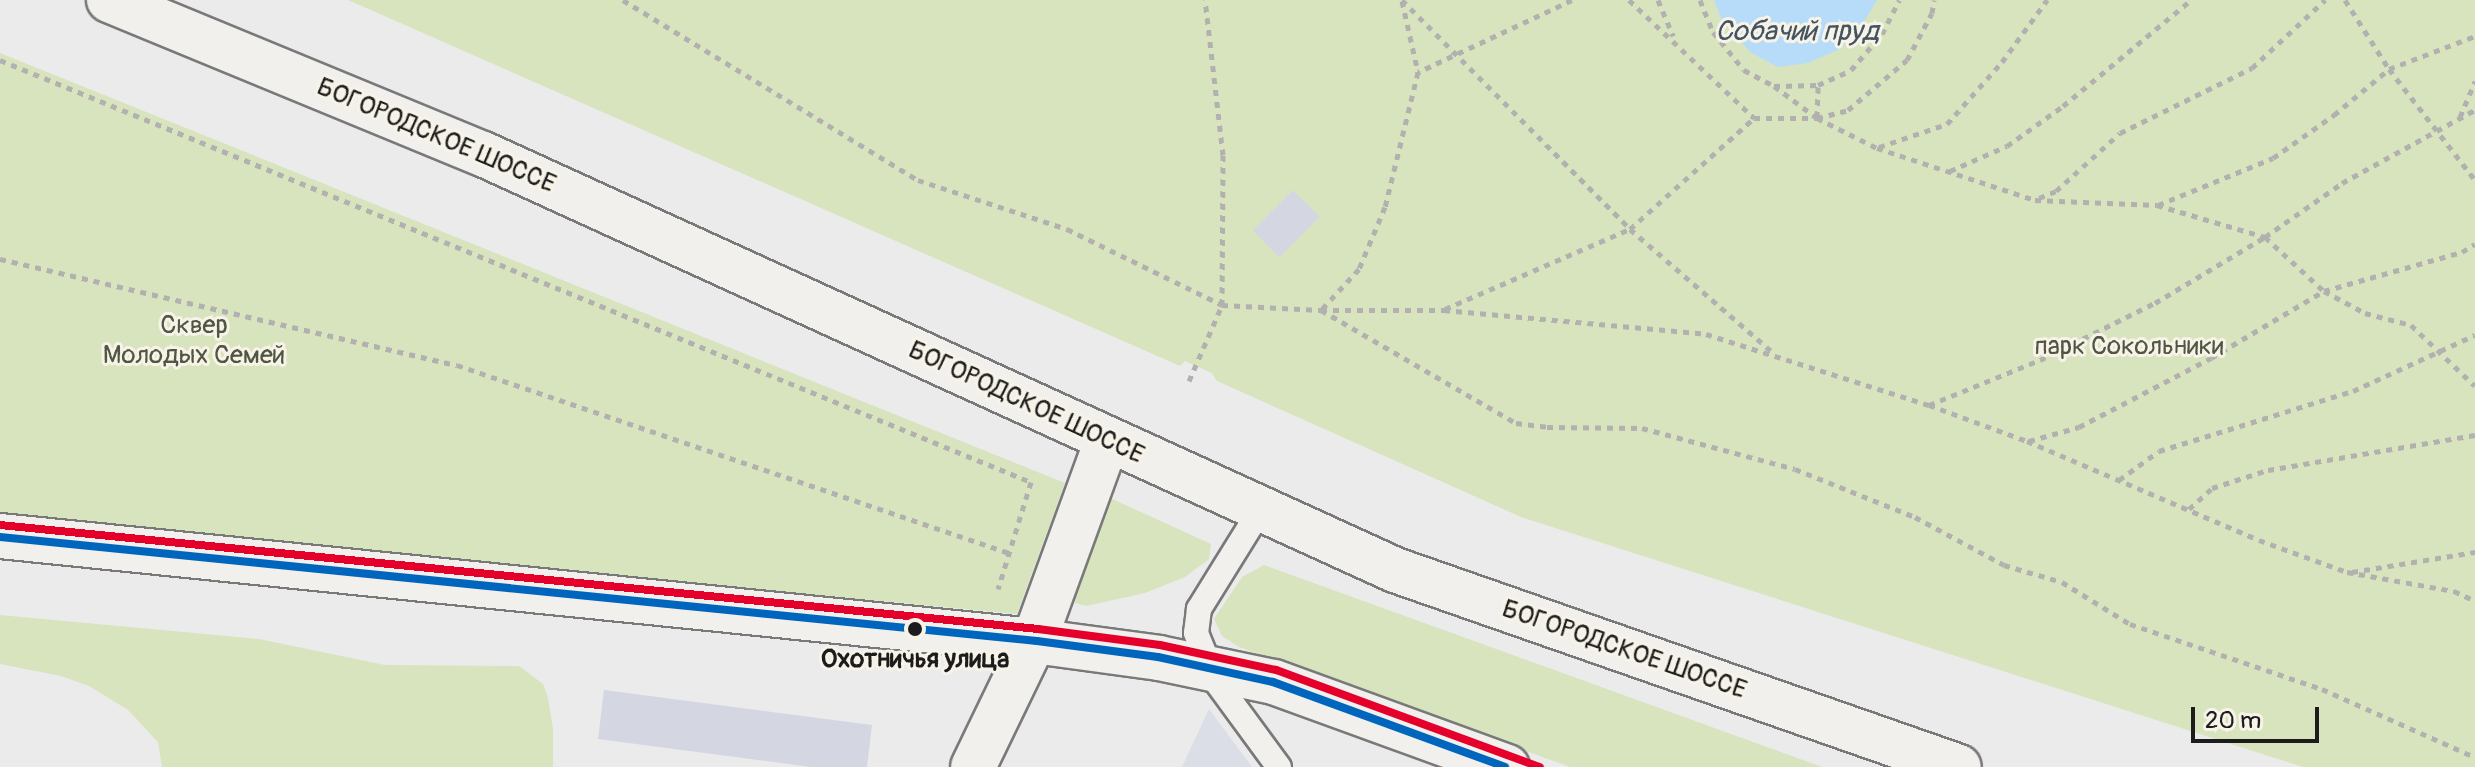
<!DOCTYPE html>
<html>
<head>
<meta charset="utf-8">
<style>
	body { margin:0 }
	#map { position:relative; width:2475px; height:767px; overflow:hidden; background:#ebebec; font-family:Pangolin,sans-serif }
	div>[style] { position:absolute }
	.built>* { inset:0; background:#dbdee6 }
	.green>* { inset:0; background:#d7e4bd }
	.water>* { inset:0; background:#b6dcf9 }
	.building>* { inset:0; background:#d4d7e1; transform-origin:0 0 }
	.path>* { height:5px; margin-top:-2.5px; transform-origin:0; background:repeating-linear-gradient(90deg,#b2b1b0 0 6px,transparent 0 12px) }
	.roads { filter:drop-shadow(2px 0 #79797a) drop-shadow(-2px 0 #79797a) drop-shadow(0 2px #79797a) drop-shadow(0 -2px #79797a) }
	.lane>* { height:24px; margin:-12px; padding:0 12px; transform-origin:12px; border-radius:12px; background:#f1f0ed }
	.street>* { height:44px; margin:-22px; padding:0 22px; transform-origin:22px; border-radius:22px; background:#f1f0ed }
	.secondary>* { height:44px; margin:-22px; padding:0 22px; transform-origin:22px; border-radius:22px; background:#f1f0ed }
	.tram-1>* { height:8px; margin:-4px; padding:0 4px; transform-origin:4px; border-radius:4px; background:#e4002b }
	.tram-2>* { height:8px; margin:-4px; padding:0 4px; transform-origin:4px; border-radius:4px; background:#0065bd }
	.dots>* { width:22px; height:22px; translate:-50% -50%; box-sizing:border-box; border:4px solid #f7f3e8; border-radius:50% }
	span { translate:-50% -50%; white-space:nowrap; text-align:center; line-height:1.15; -webkit-text-stroke:6px #f7f3e8; paint-order:stroke }
	.street-label { font-size:26px; color:#1c1c1c }
	.park-label { font-size:26px; color:#4f5641 }
	.stop-label { font-size:26px; color:#1c1c1c; font-weight:700 }
	.water-label { font-size:28px; color:#435460; font-style:italic }
	.scale { position:absolute; left:2191px; top:707px; width:128px; height:36px; box-sizing:border-box; border:4px solid #1c1c1c; border-top:0; padding-left:10px; font-size:24px; line-height:28px; white-space:nowrap; color:#1c1c1c; -webkit-text-stroke:6px #f7f3e8; paint-order:stroke }
</style>
</head>
<body>
<div id="map">
	<div class="built">
		<i style="clip-path:polygon(1209px 709px,1252px 767px,1182px 767px)"></i>
	</div>
	<div class="green">
		<i style="clip-path:polygon(348px 0,2475px 0,2475px 767px,2303px 767px,1521px 517px,1217px 381px,1212px 373px,1196px 366px,1185px 361px,1180px 366px)"></i>
		<i style="clip-path:polygon(0 53px,1065px 483px,1017px 614px,0 517px)"></i>
		<i style="clip-path:polygon(1108px 497px,1211px 544px,1209px 559px,1185px 577px,1145px 593px,1086px 606px,1075px 603px,1074px 592px)"></i>
		<i style="clip-path:polygon(1264px 565px,1822px 767px,1570px 767px,1239px 647px,1222px 636px,1214px 619px,1242px 577px)"></i>
		<i style="clip-path:polygon(0 615px,259px 639px,385px 665px,519px 666px,543px 684px,548px 698px,553px 729px,553px 767px,162px 767px,158px 742px,128px 710px,89px 686px,61px 676px,0 664px)"></i>
	</div>
	<div class="water">
		<i style="clip-path:polygon(1714px 0,1877px 0,1862px 25px,1840px 49px,1808px 63px,1778px 67px,1750px 52px,1721px 18px)"></i>
	</div>
	<div class="building">
		<i style="left:1293px;top:190px;width:38px;height:57px;rotate:45deg"></i>
		<i style="clip-path:polygon(604px 690px,872px 725px,867px 767px,811px 767px,598px 739px)"></i>
	</div>
	<div class="path">
		<i style="left:623px;top:0;width:346px;rotate:31.4deg"></i>
		<i style="left:918px;top:180px;width:157px;rotate:18.2deg"></i>
		<i style="left:1067px;top:229px;width:173px;rotate:26.1deg"></i>
		<i style="left:1222px;top:305px;width:99px;rotate:2.9deg"></i>
		<i style="left:1321px;top:310px;width:123px"></i>
		<i style="left:1444px;top:310px;width:263px;rotate:5.2deg"></i>
		<i style="left:1706px;top:334px;width:234px;rotate:17.7deg"></i>
		<i style="left:1929px;top:405px;width:104px;rotate:20.2deg"></i>
		<i style="left:2027px;top:441px;width:252px;rotate:23.1deg"></i>
		<i style="left:2259px;top:540px;width:94px;rotate:20deg"></i>
		<i style="left:2347px;top:572px;width:109px;rotate:10.1deg"></i>
		<i style="left:2454px;top:591px;width:23px;rotate:25deg"></i>
		<i style="left:1402px;top:0;width:323px;rotate:45.1deg"></i>
		<i style="left:1630px;top:229px;width:191px;rotate:40.8deg"></i>
		<i style="left:1572px;top:0;width:170px;rotate:154.9deg"></i>
		<i style="left:1418px;top:72px;width:139px;rotate:103.7deg"></i>
		<i style="left:1385px;top:207px;width:67px;rotate:112.8deg"></i>
		<i style="left:1359px;top:269px;width:56px;rotate:132.8deg"></i>
		<i style="left:1321px;top:310px;width:225px;rotate:30.1deg"></i>
		<i style="left:1516px;top:423px;width:31px;rotate:7deg"></i>
		<i style="left:1547px;top:427px;width:95px;rotate:0.6deg"></i>
		<i style="left:1642px;top:428px;width:158px;rotate:15deg"></i>
		<i style="left:1795px;top:469px;width:129px;rotate:21.8deg"></i>
		<i style="left:1915px;top:517px;width:101px;rotate:28.3deg"></i>
		<i style="left:2004px;top:565px;width:60px;rotate:16.3deg"></i>
		<i style="left:2062px;top:582px;width:80px;rotate:31.7deg"></i>
		<i style="left:2130px;top:624px;width:203px;rotate:18.7deg"></i>
		<i style="left:2322px;top:689px;width:167px;rotate:24deg"></i>
		<i style="left:1629px;top:0;width:172px;rotate:43.3deg"></i>
		<i style="left:1754px;top:118px;width:63px"></i>
		<i style="left:1817px;top:118px;width:32px;rotate:-14deg"></i>
		<i style="left:1848px;top:110px;width:77px;rotate:-40.3deg"></i>
		<i style="left:1907px;top:60px;width:53px;rotate:-62deg"></i>
		<i style="left:1932px;top:13px;width:13px;rotate:-81deg"></i>
		<i style="left:1658px;top:0;width:39px;rotate:67deg"></i>
		<i style="left:1700px;top:0;width:35px;rotate:68deg"></i>
		<i style="left:1713px;top:32px;width:49px;rotate:50.8deg"></i>
		<i style="left:1744px;top:70px;width:34px;rotate:28deg"></i>
		<i style="left:1774px;top:86px;width:44px;rotate:-1.3deg"></i>
		<i style="left:1818px;top:85px;width:36px;rotate:-24deg"></i>
		<i style="left:1851px;top:70px;width:48px;rotate:-49.3deg"></i>
		<i style="left:1882px;top:34px;width:38px;rotate:-63deg"></i>
		<i style="left:2345px;top:0;width:82px;rotate:57.5deg"></i>
		<i style="left:2389px;top:69px;width:140px;rotate:52.2deg"></i>
		<i style="left:1402px;top:1px;width:73px;rotate:77.3deg"></i>
		<i style="left:0;top:60px;width:1114px;rotate:22.26deg"></i>
		<i style="left:1031px;top:482px;width:112px;rotate:107.1deg"></i>
		<i style="left:1774px;top:86px;width:54px;rotate:36.7deg"></i>
		<i style="left:1817px;top:118px;width:67px;rotate:26.6deg"></i>
		<i style="left:1877px;top:148px;width:166px;rotate:18.2deg"></i>
		<i style="left:2035px;top:200px;width:122px;rotate:2.3deg"></i>
		<i style="left:2157px;top:205px;width:113px;rotate:16.5deg"></i>
		<i style="left:2265px;top:237px;width:80px;rotate:42.5deg"></i>
		<i style="left:2324px;top:291px;width:47px;rotate:28.2deg"></i>
		<i style="left:2365px;top:313px;width:48px;rotate:14.6deg"></i>
		<i style="left:2411px;top:325px;width:88px;rotate:43.6deg"></i>
		<i style="left:1817px;top:117px;width:32px;rotate:-88deg"></i>
		<i style="left:2460px;top:117px;width:39px;rotate:-67deg"></i>
		<i style="left:1879px;top:147px;width:72px;rotate:-18.7deg"></i>
		<i style="left:1947px;top:124px;width:83px;rotate:-48.4deg"></i>
		<i style="left:2002px;top:62px;width:77px;rotate:-54deg"></i>
		<i style="left:1950px;top:171px;width:62px;rotate:-23.7deg"></i>
		<i style="left:2007px;top:146px;width:69px;rotate:-35.5deg"></i>
		<i style="left:2063px;top:106px;width:166px;rotate:-39.6deg"></i>
		<i style="left:2039px;top:198px;width:18px;rotate:-22deg"></i>
		<i style="left:2056px;top:191px;width:86px;rotate:-42.2deg"></i>
		<i style="left:2120px;top:133px;width:147px;rotate:-26.2deg"></i>
		<i style="left:2252px;top:68px;width:100px;rotate:-43deg"></i>
		<i style="left:2158px;top:205px;width:124px;rotate:-22.2deg"></i>
		<i style="left:2273px;top:158px;width:75px;rotate:-35.2deg"></i>
		<i style="left:2334px;top:115px;width:72px;rotate:-39.9deg"></i>
		<i style="left:2389px;top:69px;width:92px;rotate:-21deg"></i>
		<i style="left:0;top:259px;width:469px;rotate:13.1deg"></i>
		<i style="left:457px;top:365px;width:583px;rotate:18.81deg"></i>
		<i style="left:1445px;top:309px;width:202px;rotate:-23.4deg"></i>
		<i style="left:1630px;top:229px;width:166px;rotate:-41.8deg"></i>
		<i style="left:1189px;top:381px;width:83px;rotate:-66.5deg"></i>
		<i style="left:1222px;top:305px;width:150px;rotate:-89.6deg"></i>
		<i style="left:1223px;top:155px;width:156px;rotate:-96.6deg"></i>
		<i style="left:1929px;top:405px;width:120px;rotate:-22.1deg"></i>
		<i style="left:2040px;top:360px;width:128px;rotate:-26.4deg"></i>
		<i style="left:2155px;top:303px;width:128px;rotate:-31deg"></i>
		<i style="left:2265px;top:237px;width:94px;rotate:-35deg"></i>
		<i style="left:2342px;top:183px;width:152px;rotate:-28.8deg"></i>
		<i style="left:2029px;top:441px;width:52px;rotate:-15.6deg"></i>
		<i style="left:2079px;top:427px;width:149px;rotate:-27.6deg"></i>
		<i style="left:2211px;top:358px;width:131px;rotate:-30.7deg"></i>
		<i style="left:2324px;top:291px;width:143px;rotate:-15.8deg"></i>
		<i style="left:2462px;top:252px;width:15px;rotate:-32deg"></i>
		<i style="left:2119px;top:480px;width:49px;rotate:-35.9deg"></i>
		<i style="left:2159px;top:451px;width:203px;rotate:-17.2deg"></i>
		<i style="left:2353px;top:391px;width:134px;rotate:-24.7deg"></i>
		<i style="left:2189px;top:509px;width:31px;rotate:-42deg"></i>
		<i style="left:2212px;top:488px;width:59px;rotate:-17.8deg"></i>
		<i style="left:2268px;top:470px;width:210px;rotate:-9.6deg"></i>
		<i style="left:2352px;top:572px;width:125px;rotate:-9.2deg"></i>
	</div>
	<div class="roads">
		<div class="lane">
			<i style="left:1261px;top:509px;width:118px;rotate:121.8deg"></i>
			<i style="left:1199px;top:609px;width:24px;rotate:97deg"></i>
			<i style="left:1196px;top:633px;width:51px;rotate:68deg"></i>
			<i style="left:1215px;top:680px;width:108px;rotate:53.7deg"></i>
		</div>
		<div class="street">
			<i style="left:0;top:536px;width:1039px;rotate:5.8deg"></i>
			<i style="left:1034px;top:641px;width:126px;rotate:7.7deg"></i>
			<i style="left:1159px;top:658px;width:117px;rotate:11.8deg"></i>
			<i style="left:1274px;top:682px;width:248px;rotate:20deg"></i>
			<i style="left:973px;top:767px;width:140px;rotate:-64.2deg"></i>
			<i style="left:1034px;top:641px;width:214px;rotate:-70deg"></i>
		</div>
		<div class="secondary">
			<i style="left:109px;top:0;width:404px;rotate:22.4deg"></i>
			<i style="left:483px;top:154px;width:1002px;rotate:24.52deg"></i>
			<i style="left:1395px;top:570px;width:597px;rotate:19.25deg"></i>
		</div>
	</div>
	<div class="tram-1">
		<i style="left:0;top:525px;width:1043px;rotate:5.72deg"></i>
		<i style="left:1038px;top:629px;width:123px;rotate:7.5deg"></i>
		<i style="left:1160px;top:645px;width:119px;rotate:12.2deg"></i>
		<i style="left:1276px;top:670px;width:281px;rotate:20.2deg"></i>
	</div>
	<div class="tram-2">
		<i style="left:0;top:537px;width:1042px;rotate:5.73deg"></i>
		<i style="left:1037px;top:641px;width:122px;rotate:7.5deg"></i>
		<i style="left:1158px;top:657px;width:118px;rotate:12.3deg"></i>
		<i style="left:1273px;top:682px;width:247px;rotate:20.1deg"></i>
	</div>
	<div class="dots">
		<i style="left:915px;top:629px;background:#1c1c1c"></i>
	</div>
	<div class="street-label">
		<span style="left:436px;top:136px;rotate:23deg">БОГОРОДСКОЕ ШОССЕ</span>
		<span style="left:1026px;top:403px;rotate:25deg">БОГОРОДСКОЕ ШОССЕ</span>
		<span style="left:1624px;top:650px;rotate:19deg">БОГОРОДСКОЕ ШОССЕ</span>
	</div>
	<div class="park-label">
		<span style="left:194px;top:341px">Сквер<br>Молодых Семей</span>
		<span style="left:2129px;top:347px">парк Сокольники</span>
	</div>
	<div class="stop-label">
		<span style="left:915px;top:660px">Охотничья улица</span>
	</div>
	<div class="water-label">
		<span style="left:1797px;top:32px">Собачий пруд</span>
	</div>
	<div class="scale">20 m</div>
</div>
</body>
</html>
